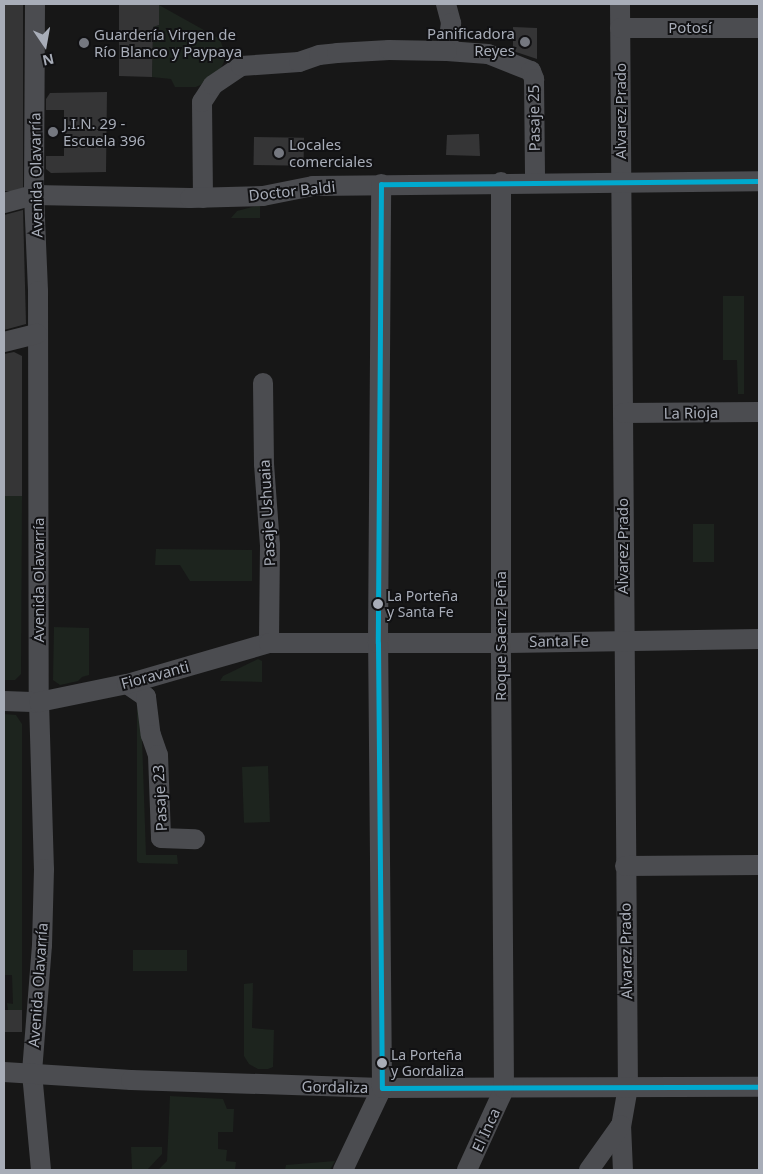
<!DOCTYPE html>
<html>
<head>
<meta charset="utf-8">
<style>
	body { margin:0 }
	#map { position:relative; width:763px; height:1174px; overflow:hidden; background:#171717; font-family:"Noto Sans",sans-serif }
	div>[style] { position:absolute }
	.green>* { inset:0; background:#1d241e; transform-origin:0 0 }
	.building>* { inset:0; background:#353536; transform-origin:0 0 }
	.minor>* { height:20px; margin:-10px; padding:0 10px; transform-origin:10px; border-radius:10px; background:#4b4c50 }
	.bus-1>* { height:5px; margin:-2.5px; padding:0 2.5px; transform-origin:2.5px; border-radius:2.5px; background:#00a9ce }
	.dots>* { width:14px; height:14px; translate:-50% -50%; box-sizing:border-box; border:2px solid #111113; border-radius:50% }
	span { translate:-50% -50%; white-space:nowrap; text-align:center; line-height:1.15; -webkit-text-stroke:4px #111113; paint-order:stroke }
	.bus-label { font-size:14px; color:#a8adb8 }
	.left { translate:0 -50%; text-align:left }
	.street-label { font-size:15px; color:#a8adb8 }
	.poi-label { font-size:15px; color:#a8adb8 }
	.right { translate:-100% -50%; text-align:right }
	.frame { position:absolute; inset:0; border:5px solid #a8adb8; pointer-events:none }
	.north { position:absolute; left:20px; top:20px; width:50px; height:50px; -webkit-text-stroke:4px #111113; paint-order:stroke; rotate:168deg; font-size:14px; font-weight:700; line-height:20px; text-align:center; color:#a8adb8 }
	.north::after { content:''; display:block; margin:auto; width:18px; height:22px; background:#a8adb8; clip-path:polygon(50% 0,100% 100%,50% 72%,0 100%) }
</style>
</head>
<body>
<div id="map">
	<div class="green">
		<i style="clip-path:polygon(159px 5px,220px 39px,226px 57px,217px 77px,196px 87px,175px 87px,171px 79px,152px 77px,153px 27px,159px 25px)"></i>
		<i style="clip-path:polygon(260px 205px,260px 218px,231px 218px,237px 211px)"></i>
		<i style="clip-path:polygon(723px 296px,744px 296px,744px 394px,738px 394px,737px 360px,723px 360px)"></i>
		<i style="clip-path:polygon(4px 496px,22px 496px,21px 674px,15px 680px,4px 680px)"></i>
		<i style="left:693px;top:524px;width:21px;height:38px"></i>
		<i style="clip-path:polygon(156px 549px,252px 550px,252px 581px,190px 581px,180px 565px,155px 565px)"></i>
		<i style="clip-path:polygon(54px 627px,89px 628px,89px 675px,82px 677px,78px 681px,60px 685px,53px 680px)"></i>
		<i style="clip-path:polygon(258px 659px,262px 661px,262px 682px,220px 681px,223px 676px)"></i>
		<i style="clip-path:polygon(137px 707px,141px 710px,146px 855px,177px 855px,178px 864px,139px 863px,137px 861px)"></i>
		<i style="clip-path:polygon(4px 714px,16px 715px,22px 724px,22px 1010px,8px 1010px,7px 1003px,13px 1004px,12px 975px,4px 975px)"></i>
		<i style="left:268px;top:766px;width:56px;height:26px;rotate:88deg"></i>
		<i style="left:133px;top:950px;width:54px;height:21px"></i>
		<i style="clip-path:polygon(253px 983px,252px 1028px,274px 1030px,273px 1067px,268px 1069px,258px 1069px,249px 1064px,244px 1056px,244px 984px)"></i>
		<i style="clip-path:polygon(170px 1096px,223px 1099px,227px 1109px,234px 1109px,233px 1132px,218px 1132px,218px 1149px,227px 1150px,226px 1161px,236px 1162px,235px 1170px,158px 1170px,167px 1161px)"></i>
		<i style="clip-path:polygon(131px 1147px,162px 1147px,162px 1154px,147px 1170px,132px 1170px)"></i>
		<i style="clip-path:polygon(335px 1161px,330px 1170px,285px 1170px,286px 1165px)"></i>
	</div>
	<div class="building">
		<i style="left:4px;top:4px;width:19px;height:187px"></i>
		<i style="clip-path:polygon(119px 4px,159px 5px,159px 25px,153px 27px,152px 77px,119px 76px)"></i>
		<i style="clip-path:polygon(513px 27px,537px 28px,537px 59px,513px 51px)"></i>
		<i style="clip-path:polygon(107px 92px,106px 172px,51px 173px,46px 169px,46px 156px,64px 156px,64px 110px,46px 110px,46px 99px,50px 93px)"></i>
		<i style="clip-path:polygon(479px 134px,480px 156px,446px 155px,447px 135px)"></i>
		<i style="left:254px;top:137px;width:50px;height:28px;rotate:1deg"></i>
		<i style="clip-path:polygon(23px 210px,26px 324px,4px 330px,4px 215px)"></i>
		<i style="clip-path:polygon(14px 352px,22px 356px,22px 496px,4px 496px,4px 354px)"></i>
		<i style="left:4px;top:1010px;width:18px;height:22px"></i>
	</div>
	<div class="minor">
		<i style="left:35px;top:4px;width:191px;rotate:90.3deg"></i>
		<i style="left:34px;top:195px;width:96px;rotate:87.6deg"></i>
		<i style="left:38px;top:291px;width:411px;rotate:89.9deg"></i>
		<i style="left:39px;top:702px;width:167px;rotate:88.3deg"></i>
		<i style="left:44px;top:869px;width:76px;rotate:91.5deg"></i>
		<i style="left:42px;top:945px;width:128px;rotate:94.5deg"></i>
		<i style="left:32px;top:1073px;width:97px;rotate:84.7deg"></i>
		<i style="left:446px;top:4px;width:20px;rotate:75deg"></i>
		<i style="left:451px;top:23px;width:28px;rotate:98deg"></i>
		<i style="left:447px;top:51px;width:41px;rotate:4.2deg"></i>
		<i style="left:488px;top:54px;width:46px;rotate:21.6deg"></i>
		<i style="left:531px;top:71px;width:9px;rotate:69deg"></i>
		<i style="left:534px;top:79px;width:103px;rotate:89.4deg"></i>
		<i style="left:620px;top:4px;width:1083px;rotate:89.58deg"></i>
		<i style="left:628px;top:1087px;width:39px;rotate:100deg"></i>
		<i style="left:621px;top:1125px;width:45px;rotate:87.5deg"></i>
		<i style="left:620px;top:28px;width:139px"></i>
		<i style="left:203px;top:198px;width:96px;rotate:-90.6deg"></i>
		<i style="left:202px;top:102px;width:20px;rotate:-57deg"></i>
		<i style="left:213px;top:85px;width:34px;rotate:-34deg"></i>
		<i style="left:241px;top:66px;width:58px;rotate:-3.9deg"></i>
		<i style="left:299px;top:62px;width:21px;rotate:-19deg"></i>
		<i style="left:319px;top:55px;width:18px;rotate:-6deg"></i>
		<i style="left:337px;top:53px;width:52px;rotate:-3.3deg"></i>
		<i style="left:389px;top:50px;width:58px;rotate:1deg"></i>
		<i style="left:4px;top:203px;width:31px;rotate:-15deg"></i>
		<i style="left:34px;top:195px;width:156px;rotate:1.1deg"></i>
		<i style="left:190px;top:198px;width:73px;rotate:-1.6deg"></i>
		<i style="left:263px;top:196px;width:51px;rotate:-11.3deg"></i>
		<i style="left:313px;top:186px;width:446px;rotate:-0.6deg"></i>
		<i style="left:4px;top:342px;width:34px;rotate:-14deg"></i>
		<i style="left:263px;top:383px;width:81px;rotate:89.3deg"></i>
		<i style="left:264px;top:464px;width:81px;rotate:85.8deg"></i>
		<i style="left:270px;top:545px;width:98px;rotate:90.6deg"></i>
		<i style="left:623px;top:413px;width:136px;rotate:-0.4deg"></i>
		<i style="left:127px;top:684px;width:23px;rotate:34deg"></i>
		<i style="left:146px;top:697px;width:38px;rotate:83deg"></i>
		<i style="left:151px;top:735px;width:21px;rotate:71deg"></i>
		<i style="left:158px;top:755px;width:83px;rotate:87.9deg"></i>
		<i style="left:161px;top:838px;width:34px;rotate:2deg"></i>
		<i style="left:4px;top:701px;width:35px;rotate:2deg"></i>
		<i style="left:39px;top:702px;width:90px;rotate:-11.6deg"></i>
		<i style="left:127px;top:684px;width:148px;rotate:-16.1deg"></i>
		<i style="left:269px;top:643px;width:232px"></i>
		<i style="left:501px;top:643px;width:258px;rotate:-0.9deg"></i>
		<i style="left:625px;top:866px;width:134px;rotate:-0.4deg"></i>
		<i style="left:4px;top:1072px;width:127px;rotate:3.6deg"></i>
		<i style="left:131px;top:1080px;width:251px;rotate:1.8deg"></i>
		<i style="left:382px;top:1088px;width:377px;rotate:-0.2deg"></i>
		<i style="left:343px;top:1170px;width:91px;rotate:-64.6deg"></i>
		<i style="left:382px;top:1088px;width:445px;rotate:-90.5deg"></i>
		<i style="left:378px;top:643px;width:459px;rotate:-89.6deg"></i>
		<i style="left:467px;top:1170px;width:89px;rotate:-65.4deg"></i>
		<i style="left:504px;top:1089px;width:446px;rotate:-90.4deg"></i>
		<i style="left:501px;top:643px;width:461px;rotate:-90deg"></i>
		<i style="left:589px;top:1170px;width:55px;rotate:-54.6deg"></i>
	</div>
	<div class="bus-1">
		<i style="left:759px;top:181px;width:378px;rotate:179.5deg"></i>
		<i style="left:381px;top:184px;width:459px;rotate:90.4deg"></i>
		<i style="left:378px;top:643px;width:445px;rotate:89.5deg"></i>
		<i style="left:382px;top:1088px;width:377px;rotate:-0.2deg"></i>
	</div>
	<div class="dots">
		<i style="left:525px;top:42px;background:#757880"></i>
		<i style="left:84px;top:43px;background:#757880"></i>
		<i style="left:53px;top:132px;background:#757880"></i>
		<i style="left:279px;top:153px;background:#757880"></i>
		<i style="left:378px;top:604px;background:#a8adb8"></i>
		<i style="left:382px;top:1063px;background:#a8adb8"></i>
	</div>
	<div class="bus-label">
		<span class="left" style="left:387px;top:604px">La Porteña<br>y Santa Fe</span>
		<span class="left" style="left:391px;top:1063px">La Porteña<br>y Gordaliza</span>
	</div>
	<div class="street-label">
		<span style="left:690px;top:28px">Potosí</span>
		<span style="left:621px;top:111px;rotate:-90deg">Alvarez Prado</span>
		<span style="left:534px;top:118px;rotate:-91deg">Pasaje 25</span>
		<span style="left:36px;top:175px;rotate:-91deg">Avenida Olavarría</span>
		<span style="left:292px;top:191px;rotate:-6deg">Doctor Baldi</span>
		<span style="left:691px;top:413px;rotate:-1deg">La Rioja</span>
		<span style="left:267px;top:513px;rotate:-93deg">Pasaje Ushuaia</span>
		<span style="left:623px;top:546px;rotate:-90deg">Alvarez Prado</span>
		<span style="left:39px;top:580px;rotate:-90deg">Avenida Olavarría</span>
		<span style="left:501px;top:636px;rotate:-90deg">Roque Saenz Peña</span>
		<span style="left:559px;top:641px;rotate:-1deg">Santa Fe</span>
		<span style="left:155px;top:675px;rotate:-15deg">Fioravanti</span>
		<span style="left:160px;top:798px;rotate:-93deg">Pasaje 23</span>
		<span style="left:626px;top:951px;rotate:-91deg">Alvarez Prado</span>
		<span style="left:38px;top:985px;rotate:-86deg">Avenida Olavarría</span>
		<span style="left:335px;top:1087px;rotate:1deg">Gordaliza</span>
		<span style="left:486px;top:1130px;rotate:-65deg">El Inca</span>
	</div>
	<div class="poi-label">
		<span class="right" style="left:515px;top:42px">Panificadora<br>Reyes</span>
		<span class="left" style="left:94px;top:43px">Guardería Virgen de<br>Río Blanco y Paypaya</span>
		<span class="left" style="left:63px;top:132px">J.I.N. 29 -<br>Escuela 396</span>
		<span class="left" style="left:289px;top:153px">Locales<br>comerciales</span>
	</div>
	<div class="frame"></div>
	<div class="north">N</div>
</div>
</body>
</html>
